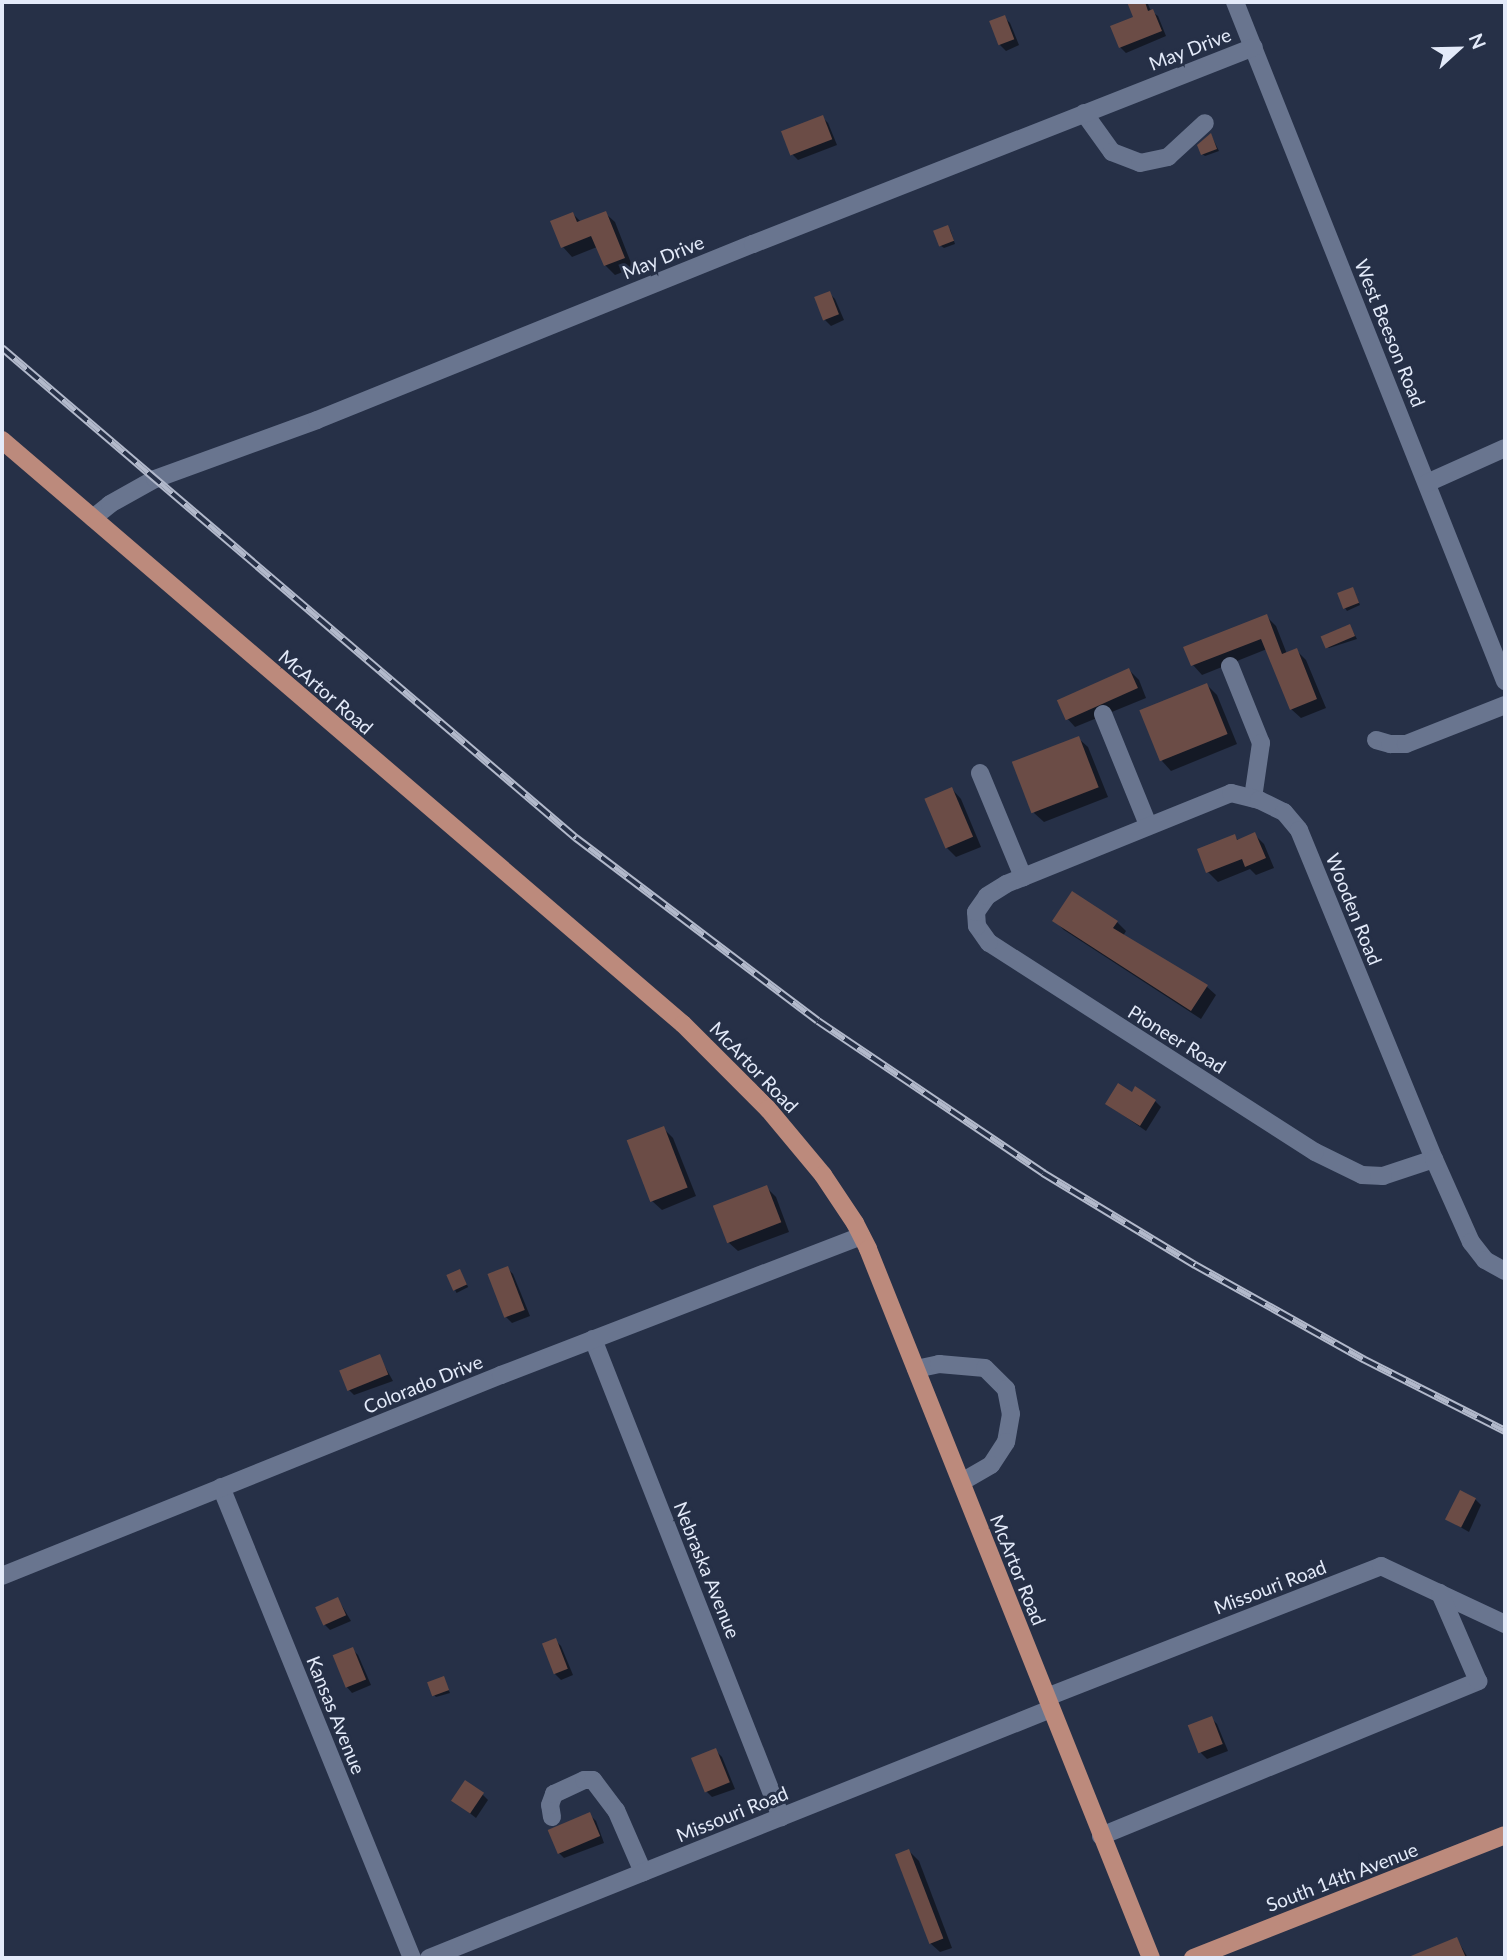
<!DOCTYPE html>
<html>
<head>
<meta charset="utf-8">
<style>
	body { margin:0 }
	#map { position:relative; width:1507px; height:1960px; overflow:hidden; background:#263047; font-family:Lato,sans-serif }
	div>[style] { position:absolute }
	.shadow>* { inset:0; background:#0007; transform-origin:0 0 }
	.building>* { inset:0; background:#6b4c46; transform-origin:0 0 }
	.minor>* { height:18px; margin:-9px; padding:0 9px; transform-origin:9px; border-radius:9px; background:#69758f }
	.major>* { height:18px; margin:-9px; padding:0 9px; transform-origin:9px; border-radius:9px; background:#bc8a7c }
	.rail>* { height:8px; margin-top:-4px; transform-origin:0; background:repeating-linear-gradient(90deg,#263047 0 16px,#b2b9cb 0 32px); box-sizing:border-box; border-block:2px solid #b2b9cb }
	span { translate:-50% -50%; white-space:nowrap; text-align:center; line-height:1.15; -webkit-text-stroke:6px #263047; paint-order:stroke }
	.street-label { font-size:19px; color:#e3eaf9 }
	.frame { position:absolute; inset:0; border:4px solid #e3eaf9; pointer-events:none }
	.north { position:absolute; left:1423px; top:14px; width:70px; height:70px; -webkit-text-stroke:5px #263047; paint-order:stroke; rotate:68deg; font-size:19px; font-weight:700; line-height:28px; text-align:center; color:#e3eaf9 }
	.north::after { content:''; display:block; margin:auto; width:24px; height:32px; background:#e3eaf9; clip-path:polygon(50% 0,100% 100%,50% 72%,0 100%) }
</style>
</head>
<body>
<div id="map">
	<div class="shadow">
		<i style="clip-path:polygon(1129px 2px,1147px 2px,1151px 11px,1158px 16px,1166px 36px,1126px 53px,1120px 47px,1135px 18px)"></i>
		<i style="clip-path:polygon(1004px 17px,1010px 23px,1019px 45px,1006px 51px,1000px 45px)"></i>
		<i style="clip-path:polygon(822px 117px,828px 123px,837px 145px,798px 160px,792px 154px)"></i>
		<i style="clip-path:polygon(1211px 135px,1219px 151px,1205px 156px,1202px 154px)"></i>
		<i style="clip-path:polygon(605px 213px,615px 222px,633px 268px,615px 275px,605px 265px,597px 247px,572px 257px,563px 247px,573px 214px,581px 222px)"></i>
		<i style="clip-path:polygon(950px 229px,955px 244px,944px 248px,941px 246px)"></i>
		<i style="clip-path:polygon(829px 293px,835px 299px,844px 320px,831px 326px,825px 320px)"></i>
		<i style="clip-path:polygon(1353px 589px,1360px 605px,1347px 611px,1345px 608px)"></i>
		<i style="clip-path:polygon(1266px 616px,1276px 626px,1287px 654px,1296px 650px,1306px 660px,1326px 708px,1301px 718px,1291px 709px,1267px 649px,1202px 675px,1193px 665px,1186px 648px)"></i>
		<i style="clip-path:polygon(1350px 626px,1357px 639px,1329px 648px,1326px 646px)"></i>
		<i style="clip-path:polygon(1129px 670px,1139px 680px,1146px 698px,1075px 727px,1066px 717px)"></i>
		<i style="clip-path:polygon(1207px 685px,1217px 695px,1237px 744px,1171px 771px,1162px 761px)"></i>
		<i style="clip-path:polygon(1078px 738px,1088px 747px,1108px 797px,1044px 822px,1034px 813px)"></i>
		<i style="clip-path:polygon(952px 789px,961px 799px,981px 847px,956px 857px,946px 847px)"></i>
		<i style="clip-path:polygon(1254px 834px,1264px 844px,1274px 868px,1256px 875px,1250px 869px,1218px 882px,1208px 872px,1199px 850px,1234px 836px,1239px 841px)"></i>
		<i style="clip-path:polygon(1055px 921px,1117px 922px,1126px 931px,1123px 936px,1206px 986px,1216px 995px,1201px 1019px,1064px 930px)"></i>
		<i style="clip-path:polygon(1132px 1094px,1155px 1101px,1161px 1107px,1146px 1131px,1107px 1104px)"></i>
		<i style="clip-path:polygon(663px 1128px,673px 1138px,696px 1196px,662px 1210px,652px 1201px)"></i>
		<i style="clip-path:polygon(766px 1187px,776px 1197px,789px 1232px,738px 1251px,728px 1242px)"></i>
		<i style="clip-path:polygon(507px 1268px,513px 1274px,530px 1316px,512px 1323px,506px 1317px)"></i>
		<i style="left:460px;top:1271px;width:18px;height:13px;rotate:63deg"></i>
		<i style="clip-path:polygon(379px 1356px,393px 1381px,354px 1395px,348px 1389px)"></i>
		<i style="clip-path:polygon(1475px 1499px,1481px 1505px,1469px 1532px,1448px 1520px)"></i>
		<i style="clip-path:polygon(338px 1599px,351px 1621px,330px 1630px,324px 1624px)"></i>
		<i style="clip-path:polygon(555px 1640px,561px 1646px,573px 1675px,561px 1680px,555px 1674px)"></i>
		<i style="clip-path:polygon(352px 1649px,358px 1655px,371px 1685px,352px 1693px,346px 1686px)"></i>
		<i style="clip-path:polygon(443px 1678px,450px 1693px,436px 1697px,434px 1695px)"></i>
		<i style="clip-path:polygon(1211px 1718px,1217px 1724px,1228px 1751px,1207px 1759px,1201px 1753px)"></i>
		<i style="clip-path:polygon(716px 1751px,722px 1757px,735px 1789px,712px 1797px,706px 1791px)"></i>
		<i style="clip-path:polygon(482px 1794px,488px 1800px,476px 1818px,453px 1800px)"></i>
		<i style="clip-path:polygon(589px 1814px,596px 1821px,604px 1843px,564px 1858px,558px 1852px)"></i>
		<i style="clip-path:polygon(909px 1851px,919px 1861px,952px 1948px,940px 1952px,930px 1943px)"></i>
		<i style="clip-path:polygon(1457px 1939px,1468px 1958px,1424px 1958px,1427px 1957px)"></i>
	</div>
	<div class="building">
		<i style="clip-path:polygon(1127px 2px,1145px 2px,1148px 11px,1153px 9px,1162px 31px,1119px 48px,1110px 26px,1133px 17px)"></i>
		<i style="left:1005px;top:15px;width:26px;height:17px;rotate:69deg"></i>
		<i style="left:823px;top:115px;width:26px;height:45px;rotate:69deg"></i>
		<i style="clip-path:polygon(1211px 133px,1217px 149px,1201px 155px,1197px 145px)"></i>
		<i style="clip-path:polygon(606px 211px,625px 258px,604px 266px,591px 236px,561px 248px,550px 221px,573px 212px,577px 222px)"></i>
		<i style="left:948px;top:225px;width:17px;height:16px;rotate:69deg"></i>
		<i style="left:830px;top:291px;width:25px;height:17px;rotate:69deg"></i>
		<i style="left:1353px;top:587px;width:17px;height:17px;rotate:69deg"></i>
		<i style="clip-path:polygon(1267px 614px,1282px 654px,1297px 648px,1317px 699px,1290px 710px,1261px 639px,1191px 666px,1183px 647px)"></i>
		<i style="left:1350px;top:624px;width:13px;height:32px;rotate:67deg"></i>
		<i style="left:1129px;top:668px;width:22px;height:79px;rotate:66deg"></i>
		<i style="left:1207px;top:683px;width:55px;height:73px;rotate:68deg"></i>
		<i style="left:1079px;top:736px;width:55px;height:72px;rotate:69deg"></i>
		<i style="left:952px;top:787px;width:54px;height:30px;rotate:67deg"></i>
		<i style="clip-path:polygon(1255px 832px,1266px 858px,1245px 867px,1242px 859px,1206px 873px,1197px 849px,1235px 834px,1237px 840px)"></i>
		<i style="clip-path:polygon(1072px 891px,1118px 921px,1113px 928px,1208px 985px,1191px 1011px,1052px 921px)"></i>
		<i style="clip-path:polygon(1118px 1083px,1132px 1092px,1135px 1086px,1156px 1100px,1140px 1126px,1105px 1104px)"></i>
		<i style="left:664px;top:1126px;width:66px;height:40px;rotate:69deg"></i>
		<i style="left:767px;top:1185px;width:40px;height:58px;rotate:69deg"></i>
		<i style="left:508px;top:1266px;width:47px;height:22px;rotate:69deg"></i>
		<i style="left:460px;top:1269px;width:17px;height:15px;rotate:66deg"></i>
		<i style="left:380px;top:1354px;width:22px;height:44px;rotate:68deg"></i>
		<i style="left:1460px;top:1490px;width:18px;height:33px;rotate:27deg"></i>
		<i style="left:338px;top:1597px;width:20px;height:25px;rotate:66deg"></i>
		<i style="left:556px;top:1638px;width:33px;height:15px;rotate:69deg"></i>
		<i style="left:353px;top:1647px;width:35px;height:22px;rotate:68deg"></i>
		<i style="left:444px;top:1676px;width:15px;height:18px;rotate:70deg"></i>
		<i style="left:1212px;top:1716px;width:30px;height:26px;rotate:69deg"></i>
		<i style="left:716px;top:1748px;width:37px;height:27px;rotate:68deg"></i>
		<i style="left:465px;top:1780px;width:23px;height:25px;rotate:34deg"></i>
		<i style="left:590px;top:1812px;width:26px;height:46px;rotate:67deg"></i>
		<i style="left:909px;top:1849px;width:96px;height:15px;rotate:69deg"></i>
		<i style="clip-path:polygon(1457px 1937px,1466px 1958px,1406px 1958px)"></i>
	</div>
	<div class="minor">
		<i style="left:1235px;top:2px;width:731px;rotate:68.32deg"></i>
		<i style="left:1084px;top:113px;width:48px;rotate:54.3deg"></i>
		<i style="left:1112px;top:152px;width:30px;rotate:21deg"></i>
		<i style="left:1140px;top:163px;width:29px;rotate:-12deg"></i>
		<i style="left:1168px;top:157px;width:50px;rotate:-42.6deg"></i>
		<i style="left:1427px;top:483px;width:85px;rotate:-24.2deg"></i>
		<i style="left:93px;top:518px;width:22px;rotate:-39deg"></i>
		<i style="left:110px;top:504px;width:51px;rotate:-29.1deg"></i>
		<i style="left:155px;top:479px;width:172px;rotate:-20deg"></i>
		<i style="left:317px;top:420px;width:470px;rotate:-22deg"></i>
		<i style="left:753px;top:244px;width:538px;rotate:-21.47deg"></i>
		<i style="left:1230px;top:666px;width:83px;rotate:68.1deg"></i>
		<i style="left:1261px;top:743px;width:56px;rotate:98.3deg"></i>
		<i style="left:1103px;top:714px;width:120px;rotate:67.9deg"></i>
		<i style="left:1376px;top:740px;width:15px;rotate:16deg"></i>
		<i style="left:1390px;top:744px;width:16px"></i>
		<i style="left:1406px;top:744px;width:106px;rotate:-21.5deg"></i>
		<i style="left:980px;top:773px;width:113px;rotate:67.5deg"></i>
		<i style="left:1434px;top:1159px;width:54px;rotate:161.6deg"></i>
		<i style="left:1383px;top:1176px;width:21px;rotate:-177deg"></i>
		<i style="left:1362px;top:1175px;width:52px;rotate:-153.9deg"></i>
		<i style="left:1315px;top:1152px;width:387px;rotate:-147.3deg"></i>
		<i style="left:989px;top:943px;width:21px;rotate:-125deg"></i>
		<i style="left:977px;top:926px;width:14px;rotate:-94deg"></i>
		<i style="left:976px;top:912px;width:19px;rotate:-55deg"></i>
		<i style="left:987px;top:896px;width:22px;rotate:-32deg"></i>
		<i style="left:1006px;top:884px;width:243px;rotate:-22deg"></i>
		<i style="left:1231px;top:793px;width:29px;rotate:14deg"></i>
		<i style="left:1259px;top:800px;width:28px;rotate:26deg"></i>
		<i style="left:1284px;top:812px;width:23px;rotate:50deg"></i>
		<i style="left:1299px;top:830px;width:356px;rotate:67.7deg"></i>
		<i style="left:1434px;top:1159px;width:91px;rotate:66deg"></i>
		<i style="left:1471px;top:1242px;width:23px;rotate:52deg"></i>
		<i style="left:1485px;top:1260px;width:23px;rotate:29deg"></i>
		<i style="left:593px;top:1339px;width:514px;rotate:68.53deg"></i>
		<i style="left:916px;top:1369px;width:24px;rotate:-12deg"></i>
		<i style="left:939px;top:1364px;width:46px;rotate:5deg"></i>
		<i style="left:985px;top:1368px;width:30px;rotate:45deg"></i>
		<i style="left:1006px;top:1389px;width:25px;rotate:79deg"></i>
		<i style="left:1011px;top:1414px;width:28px;rotate:100deg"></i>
		<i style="left:1006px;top:1442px;width:27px;rotate:123deg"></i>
		<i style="left:991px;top:1465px;width:34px;rotate:150deg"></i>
		<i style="left:221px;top:1487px;width:508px;rotate:67.93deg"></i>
		<i style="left:2px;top:1576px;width:538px;rotate:-21.94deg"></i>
		<i style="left:501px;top:1375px;width:386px;rotate:-21.1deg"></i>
		<i style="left:1047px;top:1697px;width:359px;rotate:-21.4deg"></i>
		<i style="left:1381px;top:1566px;width:137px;rotate:25.1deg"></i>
		<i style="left:552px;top:1817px;width:12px;rotate:-99deg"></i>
		<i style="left:550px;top:1805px;width:12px;rotate:-70deg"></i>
		<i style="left:554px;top:1794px;width:33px;rotate:-25deg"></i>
		<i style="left:584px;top:1780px;width:9px"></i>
		<i style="left:593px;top:1780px;width:38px;rotate:53deg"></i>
		<i style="left:616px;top:1810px;width:68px;rotate:66.5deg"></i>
		<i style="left:1101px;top:1836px;width:408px;rotate:-22.3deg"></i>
		<i style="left:1478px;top:1681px;width:96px;rotate:-113.4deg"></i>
		<i style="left:429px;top:1958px;width:670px;rotate:-21.82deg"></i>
	</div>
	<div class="major">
		<i style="left:2px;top:440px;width:897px;rotate:40.62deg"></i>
		<i style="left:683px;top:1024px;width:120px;rotate:45deg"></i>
		<i style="left:768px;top:1109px;width:86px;rotate:50.2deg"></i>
		<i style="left:823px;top:1175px;width:58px;rotate:56.3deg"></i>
		<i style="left:855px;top:1223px;width:29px;rotate:63deg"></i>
		<i style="left:868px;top:1249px;width:763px;rotate:68.24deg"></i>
		<i style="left:1193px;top:1958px;width:335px;rotate:-21.5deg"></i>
	</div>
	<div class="rail">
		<i style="left:2px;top:348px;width:755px;rotate:40.49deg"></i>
		<i style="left:576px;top:838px;width:303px;rotate:37.1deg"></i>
		<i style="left:818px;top:1021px;width:272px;rotate:34deg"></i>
		<i style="left:1043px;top:1173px;width:178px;rotate:31.2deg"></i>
		<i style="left:1195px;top:1265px;width:193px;rotate:29.2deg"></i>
		<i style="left:1363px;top:1359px;width:159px;rotate:26.9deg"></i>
	</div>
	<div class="street-label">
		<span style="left:1190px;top:49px;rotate:-21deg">May Drive</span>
		<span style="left:663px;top:257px;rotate:-22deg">May Drive</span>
		<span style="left:1390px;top:333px;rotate:68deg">West Beeson Road</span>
		<span style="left:326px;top:692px;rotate:41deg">McArtor Road</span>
		<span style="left:1354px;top:909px;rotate:68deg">Wooden Road</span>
		<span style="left:1177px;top:1039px;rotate:32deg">Pioneer Road</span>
		<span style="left:754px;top:1067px;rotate:46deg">McArtor Road</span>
		<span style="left:423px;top:1384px;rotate:-22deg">Colorado Drive</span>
		<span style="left:707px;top:1570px;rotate:68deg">Nebraska Avenue</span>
		<span style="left:1018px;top:1570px;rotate:68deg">McArtor Road</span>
		<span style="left:1270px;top:1587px;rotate:-21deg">Missouri Road</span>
		<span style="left:336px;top:1715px;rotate:68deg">Kansas Avenue</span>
		<span style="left:732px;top:1814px;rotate:-22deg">Missouri Road</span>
		<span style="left:1342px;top:1877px;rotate:-21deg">South 14th Avenue</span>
	</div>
	<div class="frame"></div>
	<div class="north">N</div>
</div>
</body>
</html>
